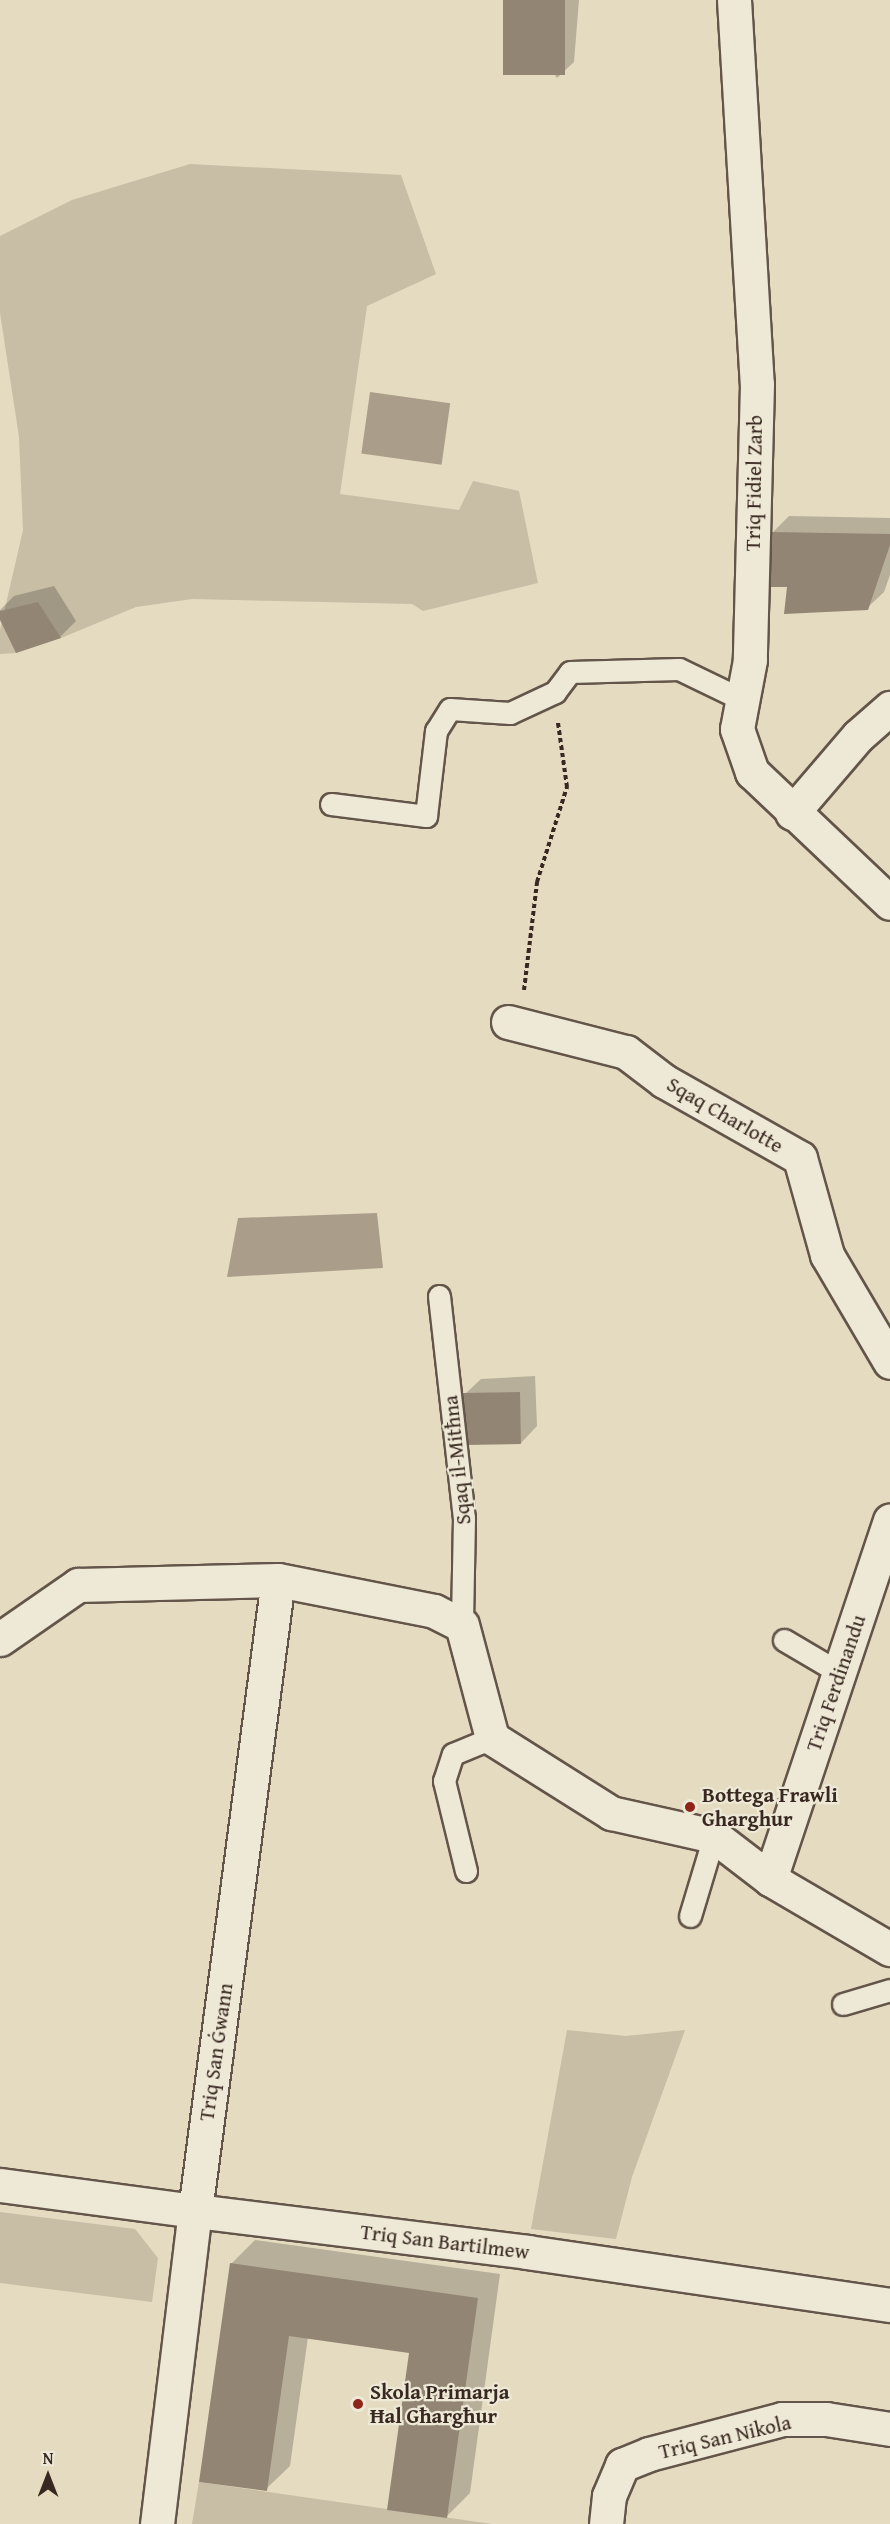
<!DOCTYPE html>
<html>
<head>
<meta charset="utf-8">
<style>
	body { margin:0 }
	#map { position:relative; width:890px; height:2524px; overflow:hidden; background:#e5dbc0; font-family:"Gentium Book Plus",serif }
	div>[style] { position:absolute }
	.green>* { inset:0; background:#c8bda5 }
	.water>* { inset:0; background:#aa9e8a; transform-origin:0 0 }
	.shadow>* { inset:0; background:#0003 }
	.building>* { inset:0; background:#928574; transform-origin:0 0 }
	.path>* { height:4px; margin-top:-2px; transform-origin:0; background:repeating-linear-gradient(90deg,#382821 0 4.5px,transparent 0 7.5px) }
	.roads { filter:drop-shadow(2px 0 #635549) drop-shadow(-2px 0 #635549) drop-shadow(0 2px #635549) drop-shadow(0 -2px #635549) }
	.lane>* { height:21px; margin:-10.5px; padding:0 10.5px; transform-origin:10.5px; border-radius:10.5px; background:#eee8d6 }
	.street>* { height:33px; margin:-16.5px; padding:0 16.5px; transform-origin:16.5px; border-radius:16.5px; background:#eee8d6 }
	.secondary>* { height:33px; margin:-16.5px; padding:0 16.5px; transform-origin:16.5px; border-radius:16.5px; background:#eee8d6 }
	.dots>* { width:16px; height:16px; translate:-50% -50%; box-sizing:border-box; border:3px solid #eee8d6; border-radius:50% }
	span { translate:-50% -50%; white-space:nowrap; text-align:center; line-height:1.15; -webkit-text-stroke:4.5px #eee8d6; paint-order:stroke }
	.street-label { font-size:21px; color:#382821 }
	.poi-label { font-size:21px; color:#382821; font-weight:700 }
	.left { translate:0 -50%; text-align:left }
	.north { position:absolute; left:18px; top:2446px; width:60px; height:60px; -webkit-text-stroke:4px #eee8d6; paint-order:stroke; rotate:0deg; font-size:16px; font-weight:700; line-height:24px; text-align:center; color:#382821 }
	.north::after { content:''; display:block; margin:auto; width:21px; height:27px; background:#382821; clip-path:polygon(50% 0,100% 100%,50% 72%,0 100%) }
</style>
</head>
<body>
<div id="map">
	<div class="green">
		<i style="clip-path:polygon(190px 164px,401px 175px,436px 274px,367px 306px,340px 494px,459px 510px,473px 481px,519px 491px,538px 583px,423px 611px,412px 604px,192px 599px,136px 607px,61px 638px,16px 653px,0 654px,0 630px,23px 530px,19px 437px,0 313px,0 236px,72px 200px)"></i>
		<i style="clip-path:polygon(567px 2030px,626px 2036px,685px 2030px,632px 2177px,616px 2239px,531px 2229px)"></i>
		<i style="clip-path:polygon(0 2212px,135px 2229px,158px 2258px,152px 2302px,0 2283px)"></i>
		<i style="clip-path:polygon(199px 2482px,492px 2524px,192px 2524px)"></i>
	</div>
	<div class="water">
		<i style="left:370px;top:392px;width:81px;height:62px;rotate:8deg"></i>
		<i style="clip-path:polygon(377px 1213px,383px 1268px,227px 1277px,238px 1218px)"></i>
	</div>
	<div class="shadow">
		<i style="clip-path:polygon(505px 0,579px 0,574px 62px,557px 78px)"></i>
		<i style="clip-path:polygon(789px 516px,890px 518px,890px 575px,884px 592px,867px 608px,789px 586px,772px 533px)"></i>
		<i style="clip-path:polygon(54px 586px,76px 621px,60px 637px,0 617px,0 610px,14px 596px)"></i>
		<i style="clip-path:polygon(535px 1376px,537px 1426px,521px 1443px,464px 1395px,481px 1379px)"></i>
		<i style="clip-path:polygon(255px 2240px,500px 2274px,470px 2493px,446px 2517px,411px 2351px,308px 2337px,290px 2466px,266px 2489px,231px 2264px)"></i>
	</div>
	<div class="building">
		<i style="left:503px;top:0;width:62px;height:75px"></i>
		<i style="clip-path:polygon(771px 532px,890px 534px,890px 545px,868px 610px,784px 614px,787px 587px,768px 587px)"></i>
		<i style="clip-path:polygon(38px 602px,61px 638px,16px 653px,0 620px,0 611px)"></i>
		<i style="left:520px;top:1392px;width:52px;height:57px;rotate:89deg"></i>
		<i style="clip-path:polygon(230px 2263px,478px 2298px,447px 2518px,387px 2510px,409px 2353px,289px 2336px,267px 2491px,199px 2482px)"></i>
	</div>
	<div class="path">
		<i style="left:524px;top:990px;width:109px;rotate:-83.1deg"></i>
		<i style="left:537px;top:882px;width:100px;rotate:-72.5deg"></i>
		<i style="left:567px;top:787px;width:65px;rotate:-98deg"></i>
	</div>
	<div class="roads">
		<div class="lane">
			<i style="left:331px;top:804px;width:96px;rotate:7.2deg"></i>
			<i style="left:426px;top:816px;width:86px;rotate:-83.3deg"></i>
			<i style="left:436px;top:731px;width:26px;rotate:-58deg"></i>
			<i style="left:450px;top:709px;width:60px;rotate:3.8deg"></i>
			<i style="left:510px;top:713px;width:50px;rotate:-25deg"></i>
			<i style="left:555px;top:692px;width:25px;rotate:-53deg"></i>
			<i style="left:570px;top:672px;width:109px;rotate:-1.6deg"></i>
			<i style="left:679px;top:669px;width:69px;rotate:25.8deg"></i>
			<i style="left:439px;top:1296px;width:223px;rotate:83.6deg"></i>
			<i style="left:464px;top:1518px;width:107px;rotate:91.1deg"></i>
			<i style="left:784px;top:1640px;width:65px;rotate:30.5deg"></i>
			<i style="left:466px;top:1871px;width:93px;rotate:-103.7deg"></i>
			<i style="left:444px;top:1781px;width:28px;rotate:-72deg"></i>
			<i style="left:453px;top:1754px;width:42px;rotate:-22.3deg"></i>
			<i style="left:690px;top:1916px;width:84px;rotate:-73.3deg"></i>
			<i style="left:843px;top:2004px;width:49px;rotate:-16.6deg"></i>
		</div>
		<div class="street">
			<i style="left:734px;top:0;width:385px;rotate:86.6deg"></i>
			<i style="left:757px;top:384px;width:276px;rotate:91.5deg"></i>
			<i style="left:750px;top:660px;width:70px;rotate:100.7deg"></i>
			<i style="left:737px;top:729px;width:46px;rotate:70.8deg"></i>
			<i style="left:752px;top:772px;width:190px;rotate:43.5deg"></i>
			<i style="left:792px;top:813px;width:101px;rotate:-49.4deg"></i>
			<i style="left:858px;top:736px;width:43px;rotate:-41.2deg"></i>
			<i style="left:508px;top:1022px;width:122px;rotate:14.3deg"></i>
			<i style="left:626px;top:1052px;width:48px;rotate:37.3deg"></i>
			<i style="left:664px;top:1081px;width:156px;rotate:29.5deg"></i>
			<i style="left:800px;top:1158px;width:101px;rotate:74.4deg"></i>
			<i style="left:827px;top:1255px;width:124px;rotate:59.5deg"></i>
			<i style="left:0;top:1639px;width:95px;rotate:-34.7deg"></i>
			<i style="left:78px;top:1585px;width:200px;rotate:-1.4deg"></i>
			<i style="left:278px;top:1580px;width:159px;rotate:11.2deg"></i>
			<i style="left:434px;top:1611px;width:31px;rotate:27deg"></i>
			<i style="left:462px;top:1625px;width:117px;rotate:75.1deg"></i>
			<i style="left:492px;top:1738px;width:141px;rotate:32.2deg"></i>
			<i style="left:611px;top:1813px;width:106px;rotate:12.6deg"></i>
			<i style="left:714px;top:1836px;width:71px;rotate:37.5deg"></i>
			<i style="left:770px;top:1879px;width:139px;rotate:30.3deg"></i>
			<i style="left:770px;top:1879px;width:378px;rotate:-71.5deg"></i>
			<i style="left:0;top:2185px;width:197px;rotate:7.6deg"></i>
			<i style="left:195px;top:2211px;width:636px;rotate:-82.51deg"></i>
			<i style="left:606px;top:2524px;width:28px;rotate:-84deg"></i>
			<i style="left:609px;top:2496px;width:34px;rotate:-67deg"></i>
			<i style="left:622px;top:2465px;width:29px;rotate:-22deg"></i>
			<i style="left:649px;top:2454px;width:138px;rotate:-14.7deg"></i>
			<i style="left:782px;top:2419px;width:44px"></i>
			<i style="left:826px;top:2419px;width:65px;rotate:8.9deg"></i>
		</div>
		<div class="secondary">
			<i style="left:157px;top:2524px;width:315px;rotate:-83.1deg"></i>
			<i style="left:195px;top:2211px;width:335px;rotate:7deg"></i>
			<i style="left:527px;top:2252px;width:367px;rotate:8.3deg"></i>
		</div>
	</div>
	<div class="dots">
		<i style="left:690px;top:1807px;background:#8f2418"></i>
		<i style="left:358px;top:2404px;background:#8f2418"></i>
	</div>
	<div class="street-label">
		<span style="left:754px;top:483px;rotate:-89deg">Triq Fidiel Zarb</span>
		<span style="left:725px;top:1115px;rotate:30deg">Sqaq Charlotte</span>
		<span style="left:457px;top:1460px;rotate:-96deg">Sqaq il-Mitħna</span>
		<span style="left:836px;top:1683px;rotate:-71deg">Triq Ferdinandu</span>
		<span style="left:216px;top:2052px;rotate:-82deg">Triq San Ġwann</span>
		<span style="left:445px;top:2242px;rotate:7deg">Triq San Bartilmew</span>
		<span style="left:725px;top:2437px;rotate:-13deg">Triq San Nikola</span>
	</div>
	<div class="poi-label">
		<span class="left" style="left:702px;top:1807px">Bottega Frawli<br>Gharghur</span>
		<span class="left" style="left:370px;top:2404px">Skola Primarja<br>Ħal Għargħur</span>
	</div>
	<div class="north">N</div>
</div>
</body>
</html>
